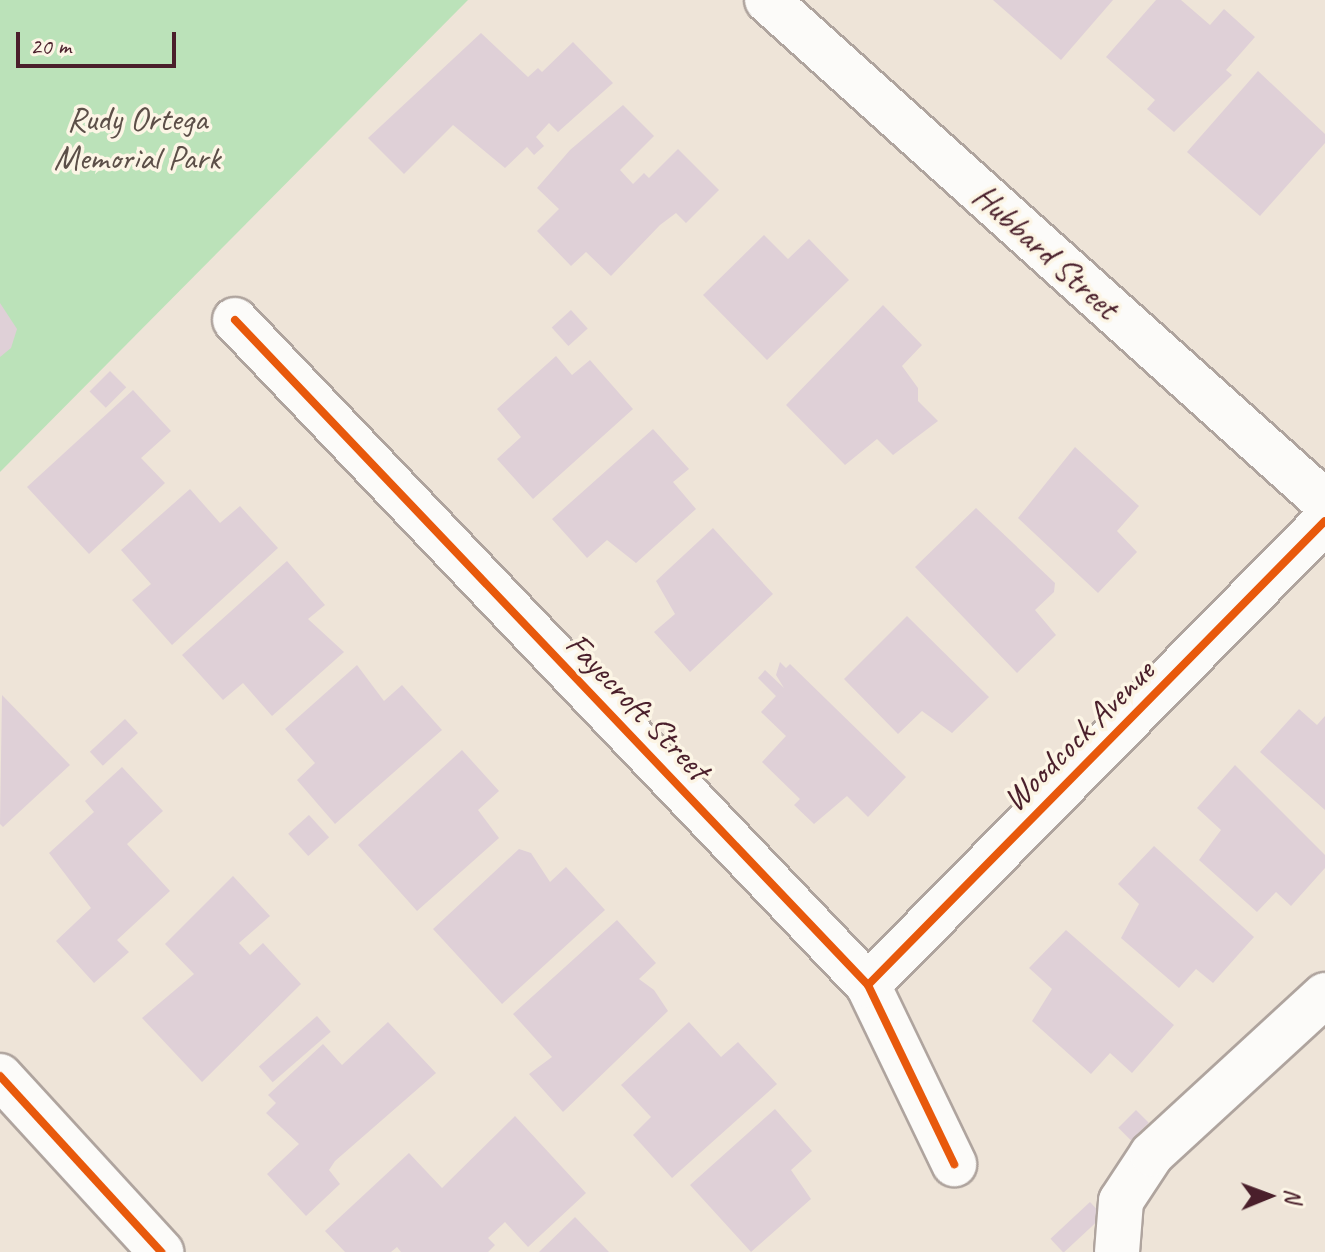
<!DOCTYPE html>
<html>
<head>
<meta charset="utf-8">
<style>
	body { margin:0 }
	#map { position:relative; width:1325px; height:1252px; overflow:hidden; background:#eee4d8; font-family:Caveat,sans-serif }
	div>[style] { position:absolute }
	.green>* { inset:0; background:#bbe2b9 }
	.building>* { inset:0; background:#dfd0d7; transform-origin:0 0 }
	.roads { filter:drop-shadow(2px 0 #afa49e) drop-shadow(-2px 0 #afa49e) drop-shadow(0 2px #afa49e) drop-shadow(0 -2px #afa49e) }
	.minor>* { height:44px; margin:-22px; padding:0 22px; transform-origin:22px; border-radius:22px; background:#fcfbf9 }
	.major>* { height:44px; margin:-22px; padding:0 22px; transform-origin:22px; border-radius:22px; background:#fcfbf9 }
	.cycleway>* { height:8px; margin:-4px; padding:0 4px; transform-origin:4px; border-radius:4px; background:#e8590c }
	span { translate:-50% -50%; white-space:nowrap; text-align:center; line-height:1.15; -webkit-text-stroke:7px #fcf5e5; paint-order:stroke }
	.park-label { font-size:34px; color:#5c4f48 }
	.street-label { font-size:34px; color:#4a1f2b }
	.north { position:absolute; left:1229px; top:1156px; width:80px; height:80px; -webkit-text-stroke:6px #fcf5e5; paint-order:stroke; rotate:89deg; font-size:22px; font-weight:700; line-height:32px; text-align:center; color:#4a1f2b }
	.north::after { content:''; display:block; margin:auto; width:28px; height:36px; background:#4a1f2b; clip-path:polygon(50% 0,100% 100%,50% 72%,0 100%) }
	.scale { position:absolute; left:16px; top:32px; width:160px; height:36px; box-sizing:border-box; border:4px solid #4a1f2b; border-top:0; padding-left:10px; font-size:24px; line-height:28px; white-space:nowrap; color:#4a1f2b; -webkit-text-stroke:6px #fcf5e5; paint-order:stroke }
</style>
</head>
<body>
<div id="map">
	<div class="green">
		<i style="clip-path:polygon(0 0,468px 0,0 472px)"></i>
	</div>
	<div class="building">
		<i style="clip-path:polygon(993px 0,1113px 0,1061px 60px)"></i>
		<i style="clip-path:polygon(1156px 0,1181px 0,1210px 25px,1224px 9px,1255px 37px,1226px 70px,1232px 75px,1174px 132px,1147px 109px,1155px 100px,1106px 57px)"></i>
		<i style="clip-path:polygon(481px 33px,528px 77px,538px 68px,542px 72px,573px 42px,613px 83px,558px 132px,549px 123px,536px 137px,544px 146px,534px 155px,527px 147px,505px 168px,453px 125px,404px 174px,368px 138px)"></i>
		<i style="clip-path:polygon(1258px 71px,1325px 134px,1325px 143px,1260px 216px,1187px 152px)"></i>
		<i style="clip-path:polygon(623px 105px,654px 136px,620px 170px,633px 184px,644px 173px,649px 178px,678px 149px,719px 190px,686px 223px,676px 213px,660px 225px,611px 276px,586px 252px,571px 266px,537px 231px,559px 209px,537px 188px,570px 150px)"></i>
		<i style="clip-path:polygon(764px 235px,788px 259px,809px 239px,849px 280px,767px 360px,703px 295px)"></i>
		<i style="clip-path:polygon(0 303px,17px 329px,11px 348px,0 357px)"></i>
		<i style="clip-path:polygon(883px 305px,922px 345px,902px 366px,918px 388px,918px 401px,938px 421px,893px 455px,877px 439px,845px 465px,786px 405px)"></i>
		<i style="left:571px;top:310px;width:25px;height:26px;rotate:48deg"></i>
		<i style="clip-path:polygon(556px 356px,572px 375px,590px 360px,633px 409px,533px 499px,497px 459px,521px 437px,497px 409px)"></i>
		<i style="left:110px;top:371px;width:23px;height:29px;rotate:45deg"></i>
		<i style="clip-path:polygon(133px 390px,171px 431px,141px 458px,165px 483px,89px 554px,27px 487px)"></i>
		<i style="clip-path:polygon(653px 429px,689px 469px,673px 482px,696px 509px,636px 563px,607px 540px,587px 558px,552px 519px)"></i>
		<i style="clip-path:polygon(1075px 447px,1139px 506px,1117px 531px,1137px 552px,1098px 593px,1018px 518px)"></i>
		<i style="clip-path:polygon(190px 489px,220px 523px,240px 506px,278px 548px,172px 645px,132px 600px,151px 584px,121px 550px)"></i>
		<i style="clip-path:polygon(976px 508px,1055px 583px,1054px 592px,1035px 610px,1056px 635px,1017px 673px,915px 567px)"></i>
		<i style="clip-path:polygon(713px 528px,773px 594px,690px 672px,654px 632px,675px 614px,656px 581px)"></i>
		<i style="clip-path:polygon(287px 561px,325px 605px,308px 619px,344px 652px,272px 716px,243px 683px,223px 700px,182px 655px)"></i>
		<i style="clip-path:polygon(907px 616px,989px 697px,952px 733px,922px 711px,898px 734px,844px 679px)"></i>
		<i style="clip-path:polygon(780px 662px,786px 668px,790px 664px,906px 777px,868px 817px,847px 796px,814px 824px,794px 805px,800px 799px,762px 762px,786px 736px,761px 712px,776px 696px,758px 678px,765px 670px,784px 688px,776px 675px)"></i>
		<i style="clip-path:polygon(357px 665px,384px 701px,402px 685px,442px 730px,335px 824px,297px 780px,315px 763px,285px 729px)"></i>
		<i style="clip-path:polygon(2px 695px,70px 765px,3px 827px,0 824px)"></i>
		<i style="clip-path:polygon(1299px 709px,1317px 725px,1325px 716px,1325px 810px,1260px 752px)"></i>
		<i style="left:125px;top:719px;width:19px;height:48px;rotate:47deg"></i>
		<i style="clip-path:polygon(462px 750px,499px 791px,478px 810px,499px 838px,417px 911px,358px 845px)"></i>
		<i style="clip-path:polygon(1235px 765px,1325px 855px,1325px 868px,1291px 906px,1276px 892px,1257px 912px,1199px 860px,1221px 830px,1197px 808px)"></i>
		<i style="clip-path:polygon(122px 767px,163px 811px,127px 844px,170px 891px,117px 940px,129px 952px,94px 983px,56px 941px,91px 908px,49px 853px,94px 812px,85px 801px)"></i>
		<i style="left:309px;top:815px;width:30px;height:28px;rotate:48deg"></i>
		<i style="clip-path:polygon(1154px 846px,1254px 937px,1213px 983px,1196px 969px,1179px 988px,1121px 938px,1139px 904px,1118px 884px)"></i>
		<i style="clip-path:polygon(519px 849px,531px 853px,550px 882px,566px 867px,605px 910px,502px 1004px,433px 929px)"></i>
		<i style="clip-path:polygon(233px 876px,270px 916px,239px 943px,250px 955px,263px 943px,301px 984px,202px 1082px,142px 1018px,194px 974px,165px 944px)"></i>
		<i style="clip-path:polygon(617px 920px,656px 963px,639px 979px,654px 990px,668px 1011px,563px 1112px,529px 1074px,552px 1057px,513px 1014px)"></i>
		<i style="clip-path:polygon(1066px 930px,1174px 1025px,1132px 1073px,1110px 1053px,1091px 1074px,1032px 1021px,1052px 989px,1029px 968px)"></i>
		<i style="left:317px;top:1016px;width:21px;height:77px;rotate:49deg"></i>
		<i style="clip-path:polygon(388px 1022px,436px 1073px,335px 1161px,329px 1170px,340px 1184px,306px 1216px,267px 1174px,299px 1144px,266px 1113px,276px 1103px,268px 1095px,323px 1044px,342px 1065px)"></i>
		<i style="clip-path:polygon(689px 1022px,721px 1057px,738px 1042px,777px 1084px,672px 1178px,633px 1135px,651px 1117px,621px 1085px)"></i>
		<i style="clip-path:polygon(775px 1109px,812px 1151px,791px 1170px,811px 1199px,751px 1252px,690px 1185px)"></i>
		<i style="left:1136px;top:1110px;width:18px;height:25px;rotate:45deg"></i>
		<i style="clip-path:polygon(515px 1116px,586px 1193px,528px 1247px,505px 1222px,488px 1238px,495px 1245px,488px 1252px,401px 1252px,397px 1247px,391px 1252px,345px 1252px,325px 1231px,409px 1153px,442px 1188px)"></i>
		<i style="left:1090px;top:1202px;width:19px;height:54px;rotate:47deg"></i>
		<i style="clip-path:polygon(575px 1217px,609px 1252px,539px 1252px)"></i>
	</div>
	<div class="roads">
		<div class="minor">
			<i style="left:235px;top:320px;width:918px;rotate:46.41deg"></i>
			<i style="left:868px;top:985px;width:199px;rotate:64.3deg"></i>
			<i style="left:868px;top:985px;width:651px;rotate:-45.44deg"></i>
			<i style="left:0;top:1076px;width:239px;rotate:47.5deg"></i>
			<i style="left:1117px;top:1252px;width:51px;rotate:-85.5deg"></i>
			<i style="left:1121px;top:1201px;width:56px;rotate:-56.6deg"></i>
			<i style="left:1152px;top:1154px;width:235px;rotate:-42.6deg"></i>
		</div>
		<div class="major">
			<i style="left:767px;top:0;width:751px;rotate:41.98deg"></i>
		</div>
	</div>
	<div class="cycleway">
		<i style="left:235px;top:320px;width:918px;rotate:46.41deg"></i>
		<i style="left:868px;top:985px;width:199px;rotate:64.3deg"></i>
		<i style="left:868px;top:985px;width:651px;rotate:-45.44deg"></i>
		<i style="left:0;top:1076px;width:239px;rotate:47.5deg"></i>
	</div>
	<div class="park-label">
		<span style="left:137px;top:138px">Rudy Ortega<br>Memorial Park</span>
	</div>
	<div class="street-label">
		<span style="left:1046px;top:251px;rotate:42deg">Hubbard Street</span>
		<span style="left:638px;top:706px;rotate:46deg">Fayecroft Street</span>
		<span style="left:1078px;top:735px;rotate:-45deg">Woodcock Avenue</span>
	</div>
	<div class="north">N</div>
	<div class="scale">20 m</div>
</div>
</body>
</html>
